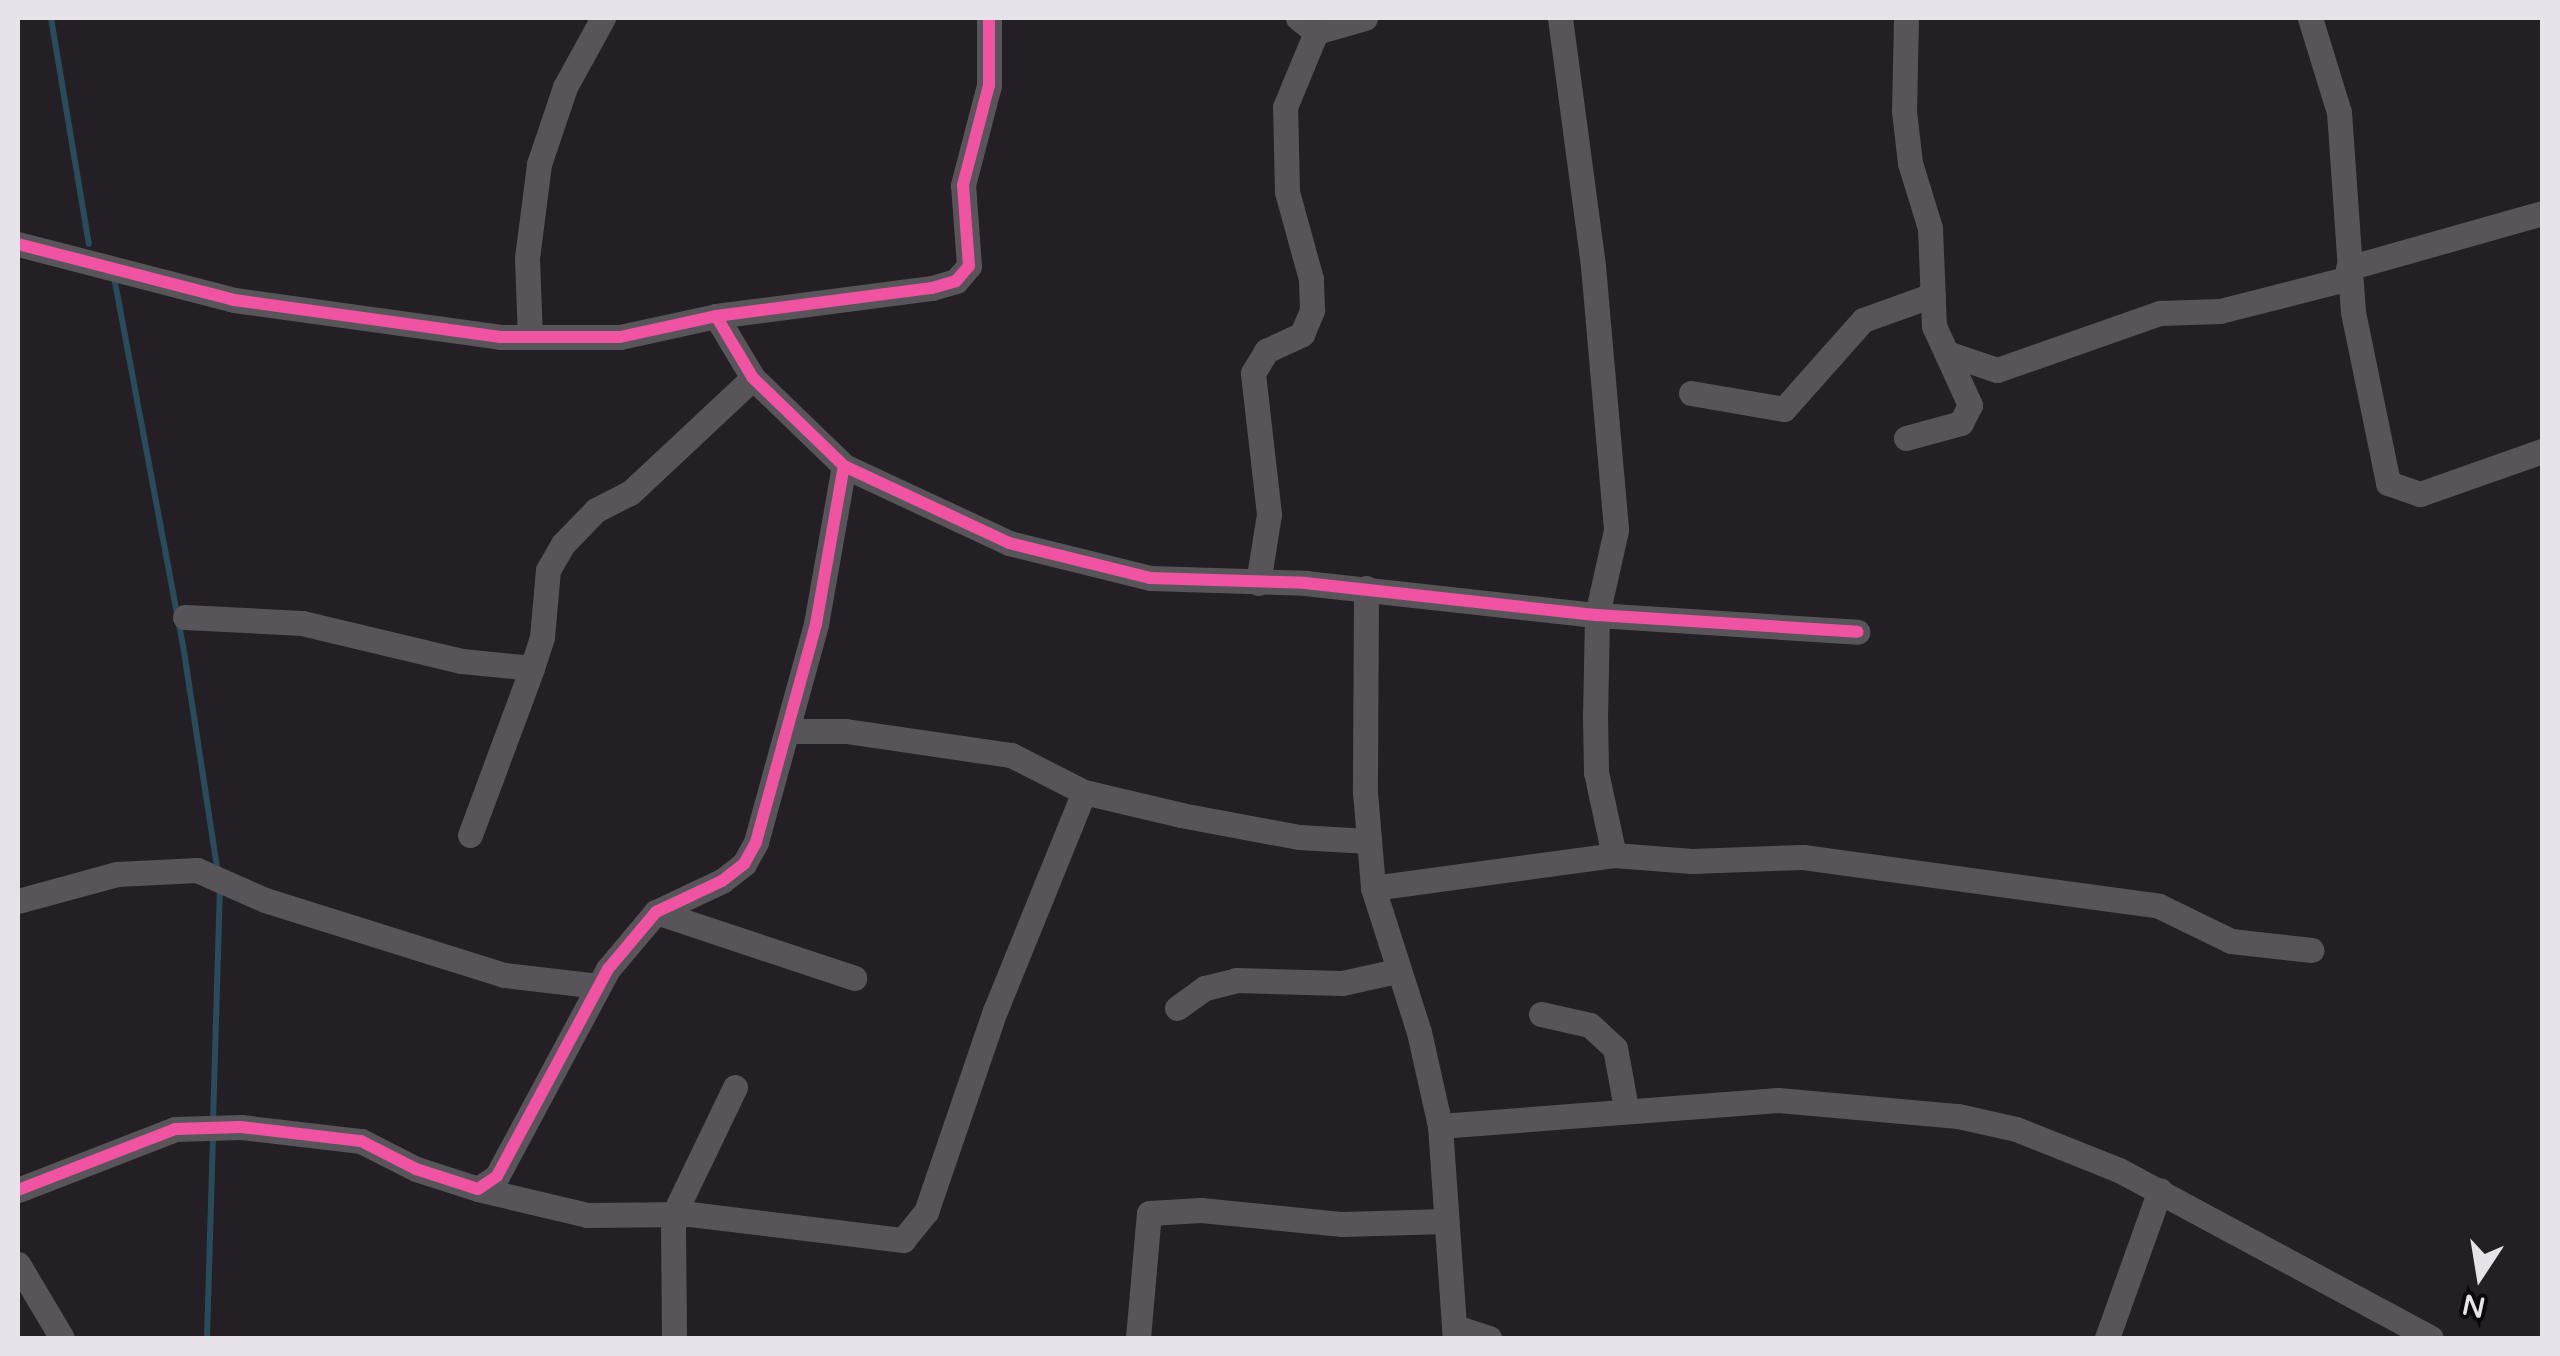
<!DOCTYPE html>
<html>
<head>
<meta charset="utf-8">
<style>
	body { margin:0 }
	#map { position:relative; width:2560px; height:1356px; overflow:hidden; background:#231f25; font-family:"Varela Round",sans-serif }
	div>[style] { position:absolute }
	.stream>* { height:6px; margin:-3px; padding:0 3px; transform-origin:3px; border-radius:3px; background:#294c5d }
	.minor>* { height:25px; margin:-12.5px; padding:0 12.5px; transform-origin:12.5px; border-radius:12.5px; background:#58555a }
	.cycleway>* { height:12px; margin:-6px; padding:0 6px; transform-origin:6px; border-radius:6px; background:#f153a3 }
	span { translate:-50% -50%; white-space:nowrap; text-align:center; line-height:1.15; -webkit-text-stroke:9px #0b080d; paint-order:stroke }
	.frame { position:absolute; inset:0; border:20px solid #e8e3ea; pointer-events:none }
	.north { position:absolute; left:2430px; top:1226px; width:100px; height:100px; -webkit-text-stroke:8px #0b080d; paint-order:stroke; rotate:192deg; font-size:28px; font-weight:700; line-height:40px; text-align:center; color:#e8e3ea }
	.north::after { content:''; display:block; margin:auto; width:35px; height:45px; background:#e8e3ea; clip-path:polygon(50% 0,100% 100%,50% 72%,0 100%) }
</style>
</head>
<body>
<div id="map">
	<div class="stream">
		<i style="left:51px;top:18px;width:229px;rotate:80.5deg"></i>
		<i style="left:114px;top:277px;width:374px;rotate:79.4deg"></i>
		<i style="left:183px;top:645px;width:231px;rotate:81.3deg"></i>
		<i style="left:213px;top:1122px;width:232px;rotate:-88.3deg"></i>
		<i style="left:207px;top:1338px;width:203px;rotate:-88.3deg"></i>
	</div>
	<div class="minor">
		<i style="left:1298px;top:18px;width:23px;rotate:38deg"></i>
		<i style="left:1316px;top:32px;width:51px;rotate:-15.9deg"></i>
		<i style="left:1560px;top:18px;width:250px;rotate:82.4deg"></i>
		<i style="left:1593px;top:266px;width:265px;rotate:85deg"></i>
		<i style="left:1616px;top:530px;width:87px;rotate:102.6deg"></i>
		<i style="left:1597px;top:615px;width:100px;rotate:91.1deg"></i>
		<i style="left:1595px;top:715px;width:57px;rotate:89deg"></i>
		<i style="left:1596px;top:772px;width:85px;rotate:77.8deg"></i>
		<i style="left:1906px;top:18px;width:93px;rotate:91.2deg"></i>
		<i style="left:1904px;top:111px;width:52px;rotate:83.4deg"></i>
		<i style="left:1910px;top:163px;width:68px;rotate:72.9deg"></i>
		<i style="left:1930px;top:228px;width:98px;rotate:87.7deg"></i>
		<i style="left:1934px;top:326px;width:87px;rotate:65.5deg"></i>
		<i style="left:1970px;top:405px;width:20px;rotate:117deg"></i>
		<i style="left:1961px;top:423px;width:57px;rotate:164.7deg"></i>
		<i style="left:2310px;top:18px;width:98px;rotate:72.9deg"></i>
		<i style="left:2339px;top:112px;width:200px;rotate:86deg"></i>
		<i style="left:2353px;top:312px;width:175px;rotate:78.4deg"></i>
		<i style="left:2388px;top:483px;width:34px;rotate:19deg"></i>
		<i style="left:2420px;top:494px;width:129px;rotate:-19.4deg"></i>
		<i style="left:18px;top:244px;width:223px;rotate:14.5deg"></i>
		<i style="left:234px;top:300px;width:269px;rotate:7.9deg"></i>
		<i style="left:500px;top:337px;width:120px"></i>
		<i style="left:620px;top:337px;width:98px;rotate:-12.3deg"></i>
		<i style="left:716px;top:316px;width:218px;rotate:-7.4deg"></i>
		<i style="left:932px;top:288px;width:25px;rotate:-16deg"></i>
		<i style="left:956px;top:281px;width:20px;rotate:-49deg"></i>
		<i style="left:969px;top:266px;width:81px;rotate:-94.2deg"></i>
		<i style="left:963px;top:185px;width:103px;rotate:-75.4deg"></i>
		<i style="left:989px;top:85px;width:67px;rotate:-90deg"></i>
		<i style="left:2348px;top:268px;width:202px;rotate:-15.8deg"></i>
		<i style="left:716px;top:316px;width:72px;rotate:59.2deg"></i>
		<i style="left:753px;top:378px;width:127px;rotate:44deg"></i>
		<i style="left:844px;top:466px;width:182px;rotate:25deg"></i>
		<i style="left:1009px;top:543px;width:145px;rotate:13.9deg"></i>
		<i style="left:1150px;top:578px;width:155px;rotate:1.8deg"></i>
		<i style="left:1305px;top:583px;width:294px;rotate:6.3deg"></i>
		<i style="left:1597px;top:615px;width:261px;rotate:3.7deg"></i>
		<i style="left:530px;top:337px;width:79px;rotate:-92.2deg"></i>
		<i style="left:527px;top:258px;width:95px;rotate:-82.7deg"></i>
		<i style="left:539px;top:164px;width:81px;rotate:-71.3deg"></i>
		<i style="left:565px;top:87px;width:79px;rotate:-61.2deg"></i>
		<i style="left:1947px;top:353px;width:53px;rotate:18.8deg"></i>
		<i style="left:1997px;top:370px;width:173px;rotate:-19.3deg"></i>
		<i style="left:2160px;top:313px;width:60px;rotate:-1.9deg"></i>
		<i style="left:2220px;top:311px;width:133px;rotate:-14.3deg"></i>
		<i style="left:1691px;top:393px;width:94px;rotate:9.8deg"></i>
		<i style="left:1784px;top:409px;width:119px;rotate:-48.4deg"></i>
		<i style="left:1863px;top:320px;width:74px;rotate:-19.7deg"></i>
		<i style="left:1258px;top:583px;width:70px;rotate:-80.9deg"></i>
		<i style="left:1269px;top:514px;width:142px;rotate:-96.5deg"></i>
		<i style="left:1253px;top:373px;width:26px;rotate:-59deg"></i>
		<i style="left:1266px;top:351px;width:40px;rotate:-25deg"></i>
		<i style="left:1302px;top:334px;width:26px;rotate:-67deg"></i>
		<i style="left:1312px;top:310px;width:31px;rotate:-92deg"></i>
		<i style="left:1311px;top:279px;width:90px;rotate:-105.4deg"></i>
		<i style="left:1287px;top:192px;width:85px;rotate:-91.3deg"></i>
		<i style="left:1285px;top:107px;width:81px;rotate:-67.5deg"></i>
		<i style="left:1366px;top:588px;width:204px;rotate:90.3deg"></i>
		<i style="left:1365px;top:792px;width:96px;rotate:85.2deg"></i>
		<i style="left:1373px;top:888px;width:151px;rotate:72.3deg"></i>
		<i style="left:1419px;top:1032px;width:96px;rotate:77.4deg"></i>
		<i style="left:1440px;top:1126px;width:213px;rotate:86deg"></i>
		<i style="left:185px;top:617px;width:117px;rotate:2.9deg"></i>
		<i style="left:302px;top:623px;width:164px;rotate:13.4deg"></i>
		<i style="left:462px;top:661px;width:70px;rotate:5.7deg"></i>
		<i style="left:532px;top:668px;width:33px;rotate:-72deg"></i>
		<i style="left:542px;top:637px;width:67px;rotate:-84.9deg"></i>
		<i style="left:548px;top:570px;width:30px;rotate:-60deg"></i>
		<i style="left:563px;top:544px;width:47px;rotate:-45.9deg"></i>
		<i style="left:596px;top:510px;width:38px;rotate:-27deg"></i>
		<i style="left:630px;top:493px;width:168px;rotate:-43.1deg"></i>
		<i style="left:789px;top:731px;width:57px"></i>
		<i style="left:846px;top:731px;width:167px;rotate:8.3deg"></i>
		<i style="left:1011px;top:755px;width:82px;rotate:26.9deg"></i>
		<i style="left:1084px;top:792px;width:100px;rotate:13.3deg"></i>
		<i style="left:1181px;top:815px;width:120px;rotate:10.6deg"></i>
		<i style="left:1299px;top:837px;width:69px;rotate:3.3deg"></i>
		<i style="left:470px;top:835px;width:178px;rotate:-69.6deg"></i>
		<i style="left:1373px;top:888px;width:243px;rotate:-7.8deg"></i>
		<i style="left:1614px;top:855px;width:78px;rotate:4.4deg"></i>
		<i style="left:1692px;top:861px;width:111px;rotate:-2.1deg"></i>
		<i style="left:1803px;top:857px;width:359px;rotate:7.8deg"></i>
		<i style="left:2159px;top:906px;width:80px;rotate:25.9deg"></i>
		<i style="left:2231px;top:941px;width:81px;rotate:6.4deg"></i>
		<i style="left:18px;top:901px;width:103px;rotate:-15.3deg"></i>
		<i style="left:117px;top:874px;width:80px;rotate:-2.9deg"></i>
		<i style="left:197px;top:870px;width:74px;rotate:23.8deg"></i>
		<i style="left:265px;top:900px;width:251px;rotate:17.4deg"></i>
		<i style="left:505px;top:975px;width:94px;rotate:6.7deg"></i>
		<i style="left:656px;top:912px;width:209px;rotate:18.4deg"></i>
		<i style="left:1177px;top:1008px;width:34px;rotate:-36deg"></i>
		<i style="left:1205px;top:988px;width:32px;rotate:-14deg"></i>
		<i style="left:1236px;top:980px;width:106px;rotate:1.6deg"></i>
		<i style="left:1342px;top:983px;width:56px;rotate:-12.3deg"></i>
		<i style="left:1541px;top:1014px;width:50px;rotate:12.7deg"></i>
		<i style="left:1590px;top:1025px;width:34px;rotate:43deg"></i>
		<i style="left:1615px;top:1048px;width:61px;rotate:79.6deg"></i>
		<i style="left:1440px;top:1126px;width:339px;rotate:-4.4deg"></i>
		<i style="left:1778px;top:1100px;width:181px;rotate:5.1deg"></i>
		<i style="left:1958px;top:1116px;width:59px;rotate:12.6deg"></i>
		<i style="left:2016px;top:1129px;width:111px;rotate:21.7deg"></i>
		<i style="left:2119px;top:1170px;width:354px;rotate:28.3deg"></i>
		<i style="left:478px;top:1189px;width:112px;rotate:13.4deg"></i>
		<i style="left:587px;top:1215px;width:103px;rotate:-0.6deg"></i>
		<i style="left:690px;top:1214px;width:215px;rotate:7deg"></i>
		<i style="left:903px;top:1240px;width:36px;rotate:-51deg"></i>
		<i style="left:926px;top:1212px;width:213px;rotate:-71.1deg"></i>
		<i style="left:995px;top:1011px;width:236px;rotate:-67.9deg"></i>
		<i style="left:18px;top:1190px;width:168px;rotate:-21.2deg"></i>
		<i style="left:175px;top:1129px;width:66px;rotate:-1.7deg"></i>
		<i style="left:241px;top:1127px;width:121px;rotate:6.7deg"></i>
		<i style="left:361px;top:1141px;width:62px;rotate:27deg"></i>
		<i style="left:416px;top:1169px;width:65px;rotate:17.9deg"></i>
		<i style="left:478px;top:1189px;width:23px;rotate:-34deg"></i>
		<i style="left:497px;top:1176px;width:235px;rotate:-61.8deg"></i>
		<i style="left:608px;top:969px;width:75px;rotate:-49.9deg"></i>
		<i style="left:656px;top:912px;width:73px;rotate:-25.2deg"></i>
		<i style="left:722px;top:881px;width:28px;rotate:-38deg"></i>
		<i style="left:744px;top:864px;width:25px;rotate:-61deg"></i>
		<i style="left:756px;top:842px;width:226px;rotate:-74.6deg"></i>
		<i style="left:816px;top:624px;width:160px;rotate:-80deg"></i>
		<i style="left:18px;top:1264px;width:86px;rotate:59.3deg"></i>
		<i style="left:1455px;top:1327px;width:36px;rotate:18deg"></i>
		<i style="left:674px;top:1338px;width:122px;rotate:-90.5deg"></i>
		<i style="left:673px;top:1216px;width:143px;rotate:-64.3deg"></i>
		<i style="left:1138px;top:1338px;width:125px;rotate:-85deg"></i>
		<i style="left:1149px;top:1213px;width:52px;rotate:-3.3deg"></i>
		<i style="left:1201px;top:1210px;width:142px;rotate:5.7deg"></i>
		<i style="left:1342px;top:1224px;width:104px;rotate:-1.7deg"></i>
		<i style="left:2107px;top:1338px;width:157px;rotate:-70.3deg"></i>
	</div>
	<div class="cycleway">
		<i style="left:18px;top:244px;width:223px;rotate:14.5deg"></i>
		<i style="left:234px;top:300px;width:269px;rotate:7.9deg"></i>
		<i style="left:500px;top:337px;width:120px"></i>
		<i style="left:620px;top:337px;width:98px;rotate:-12.3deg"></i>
		<i style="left:716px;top:316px;width:218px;rotate:-7.4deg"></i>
		<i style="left:932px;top:288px;width:25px;rotate:-16deg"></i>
		<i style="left:956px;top:281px;width:20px;rotate:-49deg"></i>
		<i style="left:969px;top:266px;width:81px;rotate:-94.2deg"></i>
		<i style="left:963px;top:185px;width:103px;rotate:-75.4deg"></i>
		<i style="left:989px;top:85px;width:67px;rotate:-90deg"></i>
		<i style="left:716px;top:316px;width:72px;rotate:59.2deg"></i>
		<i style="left:753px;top:378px;width:127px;rotate:44deg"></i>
		<i style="left:844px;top:466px;width:182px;rotate:25deg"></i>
		<i style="left:1009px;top:543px;width:145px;rotate:13.9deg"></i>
		<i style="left:1150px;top:578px;width:155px;rotate:1.8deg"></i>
		<i style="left:1305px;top:583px;width:294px;rotate:6.3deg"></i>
		<i style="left:1597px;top:615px;width:261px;rotate:3.7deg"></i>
		<i style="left:18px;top:1190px;width:168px;rotate:-21.2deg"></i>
		<i style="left:175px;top:1129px;width:66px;rotate:-1.7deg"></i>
		<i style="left:241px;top:1127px;width:121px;rotate:6.7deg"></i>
		<i style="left:361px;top:1141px;width:62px;rotate:27deg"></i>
		<i style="left:416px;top:1169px;width:65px;rotate:17.9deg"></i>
		<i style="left:478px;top:1189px;width:23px;rotate:-34deg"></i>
		<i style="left:497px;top:1176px;width:235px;rotate:-61.8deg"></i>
		<i style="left:608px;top:969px;width:75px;rotate:-49.9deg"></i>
		<i style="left:656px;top:912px;width:73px;rotate:-25.2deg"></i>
		<i style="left:722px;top:881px;width:28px;rotate:-38deg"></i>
		<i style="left:744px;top:864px;width:25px;rotate:-61deg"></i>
		<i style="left:756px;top:842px;width:226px;rotate:-74.6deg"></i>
		<i style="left:816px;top:624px;width:160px;rotate:-80deg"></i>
	</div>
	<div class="frame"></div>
	<div class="north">N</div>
</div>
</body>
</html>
